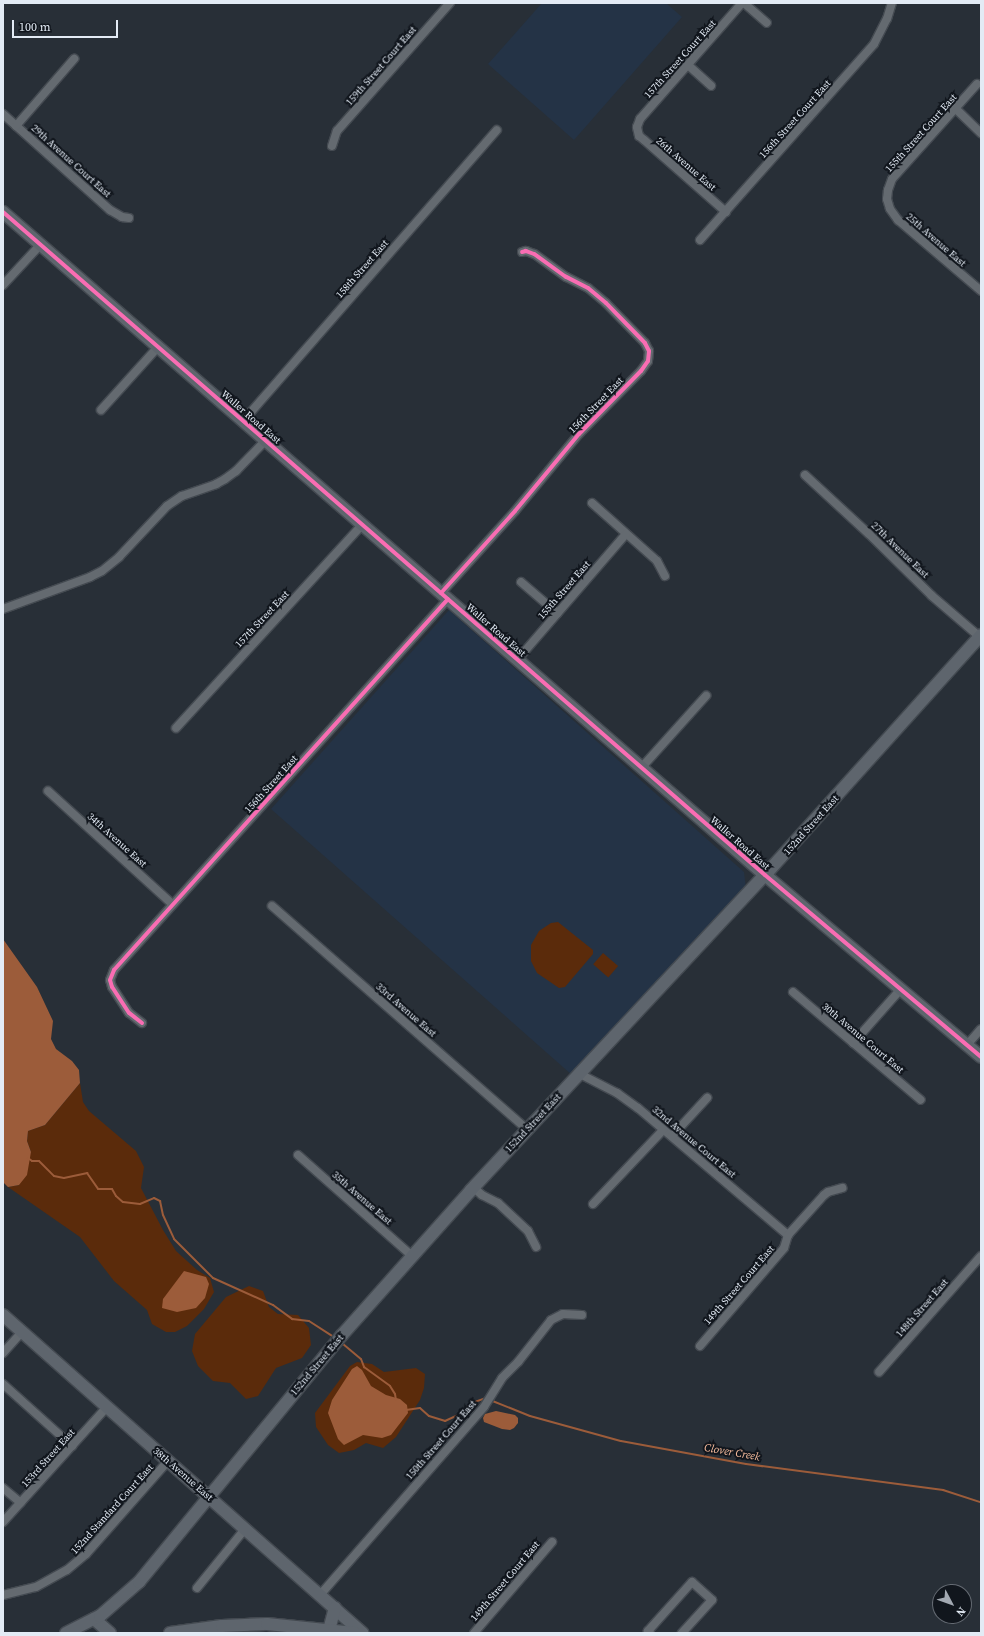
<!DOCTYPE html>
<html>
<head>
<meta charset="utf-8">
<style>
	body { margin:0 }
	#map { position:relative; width:984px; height:1636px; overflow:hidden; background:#282f37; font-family:"Source Serif 4",serif }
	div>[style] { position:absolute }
	.built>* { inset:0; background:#243346 }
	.green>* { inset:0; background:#5b2b0b; transform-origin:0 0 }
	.water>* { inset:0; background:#9c5c3a }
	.stream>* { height:2px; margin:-1px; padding:0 1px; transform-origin:1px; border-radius:1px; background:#9c5c3a }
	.roads { filter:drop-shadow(1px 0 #444a51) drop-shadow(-1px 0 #444a51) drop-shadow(0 1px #444a51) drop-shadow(0 -1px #444a51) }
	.street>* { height:8px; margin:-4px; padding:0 4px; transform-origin:4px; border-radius:4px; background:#646a70 }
	.secondary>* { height:12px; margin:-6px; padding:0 6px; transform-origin:6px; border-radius:6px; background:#5e656d }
	.cycleway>* { height:4px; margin:-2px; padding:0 2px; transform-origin:2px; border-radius:2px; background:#f96db3 }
	span { translate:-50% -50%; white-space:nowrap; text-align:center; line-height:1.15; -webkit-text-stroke:4px #11161d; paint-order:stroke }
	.street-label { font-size:10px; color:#e3ebf5 }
	.water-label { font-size:11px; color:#fcc0a1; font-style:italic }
	.frame { position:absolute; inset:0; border:4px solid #e3ebf5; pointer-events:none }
	.north { position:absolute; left:932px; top:1584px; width:40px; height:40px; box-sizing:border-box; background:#11161d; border:1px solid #656b73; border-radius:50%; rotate:131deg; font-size:11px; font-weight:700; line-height:16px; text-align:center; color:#e3ebf5 }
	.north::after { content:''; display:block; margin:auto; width:14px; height:18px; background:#a2a9b2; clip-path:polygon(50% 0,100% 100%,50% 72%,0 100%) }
	.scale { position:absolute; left:12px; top:20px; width:106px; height:18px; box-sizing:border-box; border:2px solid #e3ebf5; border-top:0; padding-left:5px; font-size:12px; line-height:14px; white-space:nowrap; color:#e3ebf5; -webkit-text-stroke:3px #11161d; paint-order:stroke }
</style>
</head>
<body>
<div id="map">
	<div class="built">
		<i style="clip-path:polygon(542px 3px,666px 3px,682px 17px,574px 140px,488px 64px)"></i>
		<i style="clip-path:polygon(449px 610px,744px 872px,746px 889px,572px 1075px,271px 809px)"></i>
	</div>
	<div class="green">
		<i style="clip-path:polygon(558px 922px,593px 950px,593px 954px,565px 987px,559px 988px,537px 973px,531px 961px,531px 945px,539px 931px,551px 923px)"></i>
		<i style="left:603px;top:953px;width:20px;height:15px;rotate:41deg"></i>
		<i style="clip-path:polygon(80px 1083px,83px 1102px,89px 1111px,136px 1151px,144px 1167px,141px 1188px,163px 1230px,176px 1251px,197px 1270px,210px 1278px,214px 1292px,204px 1309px,187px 1326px,175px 1332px,166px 1332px,152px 1324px,147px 1310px,114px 1281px,80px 1237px,8px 1187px,19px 1185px,31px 1152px,27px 1141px,28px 1131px,45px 1125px)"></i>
		<i style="clip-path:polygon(249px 1286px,263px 1291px,269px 1307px,278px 1314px,298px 1315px,309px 1328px,311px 1345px,302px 1358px,276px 1368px,258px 1396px,246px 1399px,230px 1383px,213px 1381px,198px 1366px,192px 1351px,195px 1334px,226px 1297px)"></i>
		<i style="clip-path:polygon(357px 1362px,372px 1364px,384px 1372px,416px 1368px,425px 1374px,424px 1388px,420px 1400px,396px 1437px,383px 1448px,366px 1443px,354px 1450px,339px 1453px,328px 1445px,316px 1427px,315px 1413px,350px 1366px)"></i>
	</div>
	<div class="water">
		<i style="clip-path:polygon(3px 939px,37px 987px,53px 1021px,51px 1039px,56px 1049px,72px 1061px,79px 1070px,80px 1083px,45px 1125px,28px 1131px,27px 1141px,31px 1152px,27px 1175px,19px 1185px,8px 1187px,3px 1182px)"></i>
		<i style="clip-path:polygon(184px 1271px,206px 1277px,209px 1284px,205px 1298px,196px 1308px,177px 1312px,162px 1308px,163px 1299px)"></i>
		<i style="clip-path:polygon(357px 1366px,362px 1370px,371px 1386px,386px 1395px,400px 1399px,407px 1405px,408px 1413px,391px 1435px,382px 1438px,363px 1435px,344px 1445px,338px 1439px,328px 1413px,332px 1400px,352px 1369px)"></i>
		<i style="clip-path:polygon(496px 1411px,515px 1415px,518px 1418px,518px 1423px,514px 1428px,510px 1430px,502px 1429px,484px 1422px,483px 1418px,485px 1414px)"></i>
	</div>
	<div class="stream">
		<i style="left:28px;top:1158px;width:5px;rotate:37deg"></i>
		<i style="left:32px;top:1161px;width:7px"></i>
		<i style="left:39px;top:1161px;width:21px;rotate:45deg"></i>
		<i style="left:54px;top:1176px;width:10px;rotate:11deg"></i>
		<i style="left:64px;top:1178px;width:24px;rotate:-12deg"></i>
		<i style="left:87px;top:1173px;width:19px;rotate:55deg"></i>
		<i style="left:98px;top:1189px;width:14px"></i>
		<i style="left:112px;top:1189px;width:8px;rotate:60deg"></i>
		<i style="left:116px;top:1196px;width:9px;rotate:41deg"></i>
		<i style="left:123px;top:1202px;width:17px;rotate:7deg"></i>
		<i style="left:140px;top:1204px;width:15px;rotate:-23deg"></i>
		<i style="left:154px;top:1198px;width:7px;rotate:27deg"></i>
		<i style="left:160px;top:1201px;width:14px;rotate:78deg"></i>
		<i style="left:163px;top:1215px;width:26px;rotate:65deg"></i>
		<i style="left:174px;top:1239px;width:55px;rotate:45deg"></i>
		<i style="left:213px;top:1278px;width:66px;rotate:24.2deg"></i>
		<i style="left:273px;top:1305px;width:24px;rotate:36deg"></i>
		<i style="left:292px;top:1319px;width:17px;rotate:7deg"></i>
		<i style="left:309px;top:1321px;width:27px;rotate:33deg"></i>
		<i style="left:343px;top:1344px;width:23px;rotate:40deg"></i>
		<i style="left:361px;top:1359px;width:9px;rotate:69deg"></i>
		<i style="left:364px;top:1367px;width:32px;rotate:36deg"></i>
		<i style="left:390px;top:1386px;width:9px;rotate:58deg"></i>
		<i style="left:395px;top:1394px;width:6px;rotate:81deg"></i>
		<i style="left:490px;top:1400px;width:43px;rotate:21.8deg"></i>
		<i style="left:530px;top:1416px;width:94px;rotate:15.4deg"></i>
		<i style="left:621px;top:1441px;width:127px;rotate:10.4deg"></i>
		<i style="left:746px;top:1464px;width:199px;rotate:7.5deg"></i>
		<i style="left:943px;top:1490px;width:40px;rotate:18deg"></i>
		<i style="left:406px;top:1410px;width:14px;rotate:-8deg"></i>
		<i style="left:420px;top:1408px;width:12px;rotate:42deg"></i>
		<i style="left:429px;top:1416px;width:17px;rotate:17deg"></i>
		<i style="left:445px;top:1421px;width:17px;rotate:-25deg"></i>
		<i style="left:460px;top:1414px;width:16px;rotate:-43deg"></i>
		<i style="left:472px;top:1403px;width:15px;rotate:-20deg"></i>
	</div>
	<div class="roads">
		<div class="street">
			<i style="left:744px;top:3px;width:30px;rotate:41deg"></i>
			<i style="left:688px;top:65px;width:31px;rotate:42deg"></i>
			<i style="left:977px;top:84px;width:127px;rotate:131.8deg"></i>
			<i style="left:892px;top:179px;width:12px;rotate:110deg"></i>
			<i style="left:888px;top:190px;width:9px;rotate:96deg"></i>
			<i style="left:887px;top:199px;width:10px;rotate:73deg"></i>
			<i style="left:890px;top:209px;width:14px;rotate:54deg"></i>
			<i style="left:898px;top:220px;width:109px;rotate:40.5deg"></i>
			<i style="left:956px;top:109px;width:35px;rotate:44deg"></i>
			<i style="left:3px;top:114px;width:144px;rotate:41.9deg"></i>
			<i style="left:110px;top:210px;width:14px;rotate:30deg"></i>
			<i style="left:122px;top:217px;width:7px;rotate:8deg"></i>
			<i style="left:16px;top:126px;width:89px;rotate:-49.1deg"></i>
			<i style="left:332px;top:146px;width:16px;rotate:-72deg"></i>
			<i style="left:337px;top:131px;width:171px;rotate:-48.6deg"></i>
			<i style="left:726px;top:212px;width:109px;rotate:-138.7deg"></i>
			<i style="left:644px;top:140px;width:6px;rotate:-141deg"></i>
			<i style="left:639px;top:136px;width:9px;rotate:-103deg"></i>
			<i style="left:637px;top:127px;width:9px;rotate:-69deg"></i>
			<i style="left:640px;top:119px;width:154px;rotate:-48.7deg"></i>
			<i style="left:700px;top:240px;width:262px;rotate:-48.4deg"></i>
			<i style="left:874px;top:44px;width:28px;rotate:-63deg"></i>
			<i style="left:887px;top:19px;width:17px;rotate:-73deg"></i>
			<i style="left:3px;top:285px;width:56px;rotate:-47.2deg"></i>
			<i style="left:101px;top:410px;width:85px;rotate:-47.9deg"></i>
			<i style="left:243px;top:421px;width:386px;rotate:-48.9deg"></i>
			<i style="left:805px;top:475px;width:87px;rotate:42.7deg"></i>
			<i style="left:869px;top:534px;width:88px;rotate:44.5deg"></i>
			<i style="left:932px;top:596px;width:65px;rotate:40.6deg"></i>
			<i style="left:592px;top:503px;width:87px;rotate:41.7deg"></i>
			<i style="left:657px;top:561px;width:17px;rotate:62deg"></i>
			<i style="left:521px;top:582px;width:48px;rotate:40.7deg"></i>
			<i style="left:441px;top:593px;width:110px;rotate:-47.9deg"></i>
			<i style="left:515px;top:511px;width:100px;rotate:-50.3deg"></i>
			<i style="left:579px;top:434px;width:88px;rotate:-45.5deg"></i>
			<i style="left:641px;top:371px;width:12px;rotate:-55deg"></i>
			<i style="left:648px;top:361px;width:10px;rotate:-84deg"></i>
			<i style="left:649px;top:351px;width:9px;rotate:-117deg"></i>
			<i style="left:645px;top:343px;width:56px;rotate:-134.3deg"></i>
			<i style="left:606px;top:303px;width:23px;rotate:-140deg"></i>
			<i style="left:588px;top:288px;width:25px;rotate:-153deg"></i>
			<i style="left:566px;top:277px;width:39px;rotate:-144deg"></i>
			<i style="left:534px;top:254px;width:9px;rotate:-159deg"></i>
			<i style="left:526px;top:251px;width:4px;rotate:166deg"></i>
			<i style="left:3px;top:609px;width:93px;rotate:-20.2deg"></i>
			<i style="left:90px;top:577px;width:13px;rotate:-27deg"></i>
			<i style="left:102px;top:571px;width:22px;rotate:-39deg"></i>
			<i style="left:119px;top:557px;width:70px;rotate:-46.7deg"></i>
			<i style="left:167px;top:506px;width:18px;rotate:-34deg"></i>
			<i style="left:182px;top:496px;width:36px;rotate:-19deg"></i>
			<i style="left:216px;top:484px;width:10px;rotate:-29deg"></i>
			<i style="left:225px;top:479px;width:14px;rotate:-36deg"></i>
			<i style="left:236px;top:471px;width:43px;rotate:-45.9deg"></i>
			<i style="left:518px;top:659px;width:165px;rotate:-49.2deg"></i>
			<i style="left:176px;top:728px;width:277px;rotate:-47.5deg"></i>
			<i style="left:642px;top:767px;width:96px;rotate:-48deg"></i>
			<i style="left:48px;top:791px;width:168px;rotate:42.3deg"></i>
			<i style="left:272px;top:906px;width:339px;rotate:41.2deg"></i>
			<i style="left:793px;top:992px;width:167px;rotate:40.2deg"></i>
			<i style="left:142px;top:1023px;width:16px;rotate:-142deg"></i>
			<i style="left:129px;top:1013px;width:31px;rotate:-123deg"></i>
			<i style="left:112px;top:987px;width:7px;rotate:-106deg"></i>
			<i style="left:110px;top:980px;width:11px;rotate:-68deg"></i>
			<i style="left:114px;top:970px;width:499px;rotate:-48deg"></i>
			<i style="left:853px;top:1043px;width:72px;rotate:-48.4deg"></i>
			<i style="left:967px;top:1045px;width:21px;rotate:-49deg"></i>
			<i style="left:580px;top:1074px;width:42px;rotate:27.2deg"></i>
			<i style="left:617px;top:1093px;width:26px;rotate:36deg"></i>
			<i style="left:638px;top:1108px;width:197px;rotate:40.3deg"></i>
			<i style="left:672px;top:1136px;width:52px;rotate:-47.4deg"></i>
			<i style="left:298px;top:1155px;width:152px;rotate:41.5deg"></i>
			<i style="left:473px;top:1187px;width:12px;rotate:42deg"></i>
			<i style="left:482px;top:1195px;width:18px;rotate:27deg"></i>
			<i style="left:498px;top:1203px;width:41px;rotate:43deg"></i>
			<i style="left:528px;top:1231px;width:18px;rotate:63deg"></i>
			<i style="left:593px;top:1204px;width:102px;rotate:-46.6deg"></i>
			<i style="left:700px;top:1346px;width:129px;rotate:-49.4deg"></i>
			<i style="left:784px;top:1248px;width:14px;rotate:-73deg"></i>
			<i style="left:788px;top:1235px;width:54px;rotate:-48deg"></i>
			<i style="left:824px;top:1195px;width:5px;rotate:-37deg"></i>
			<i style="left:828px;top:1192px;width:15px;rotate:-16deg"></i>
			<i style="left:3px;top:1353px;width:28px;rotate:-48deg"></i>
			<i style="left:879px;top:1372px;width:154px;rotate:-48.7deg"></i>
			<i style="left:3px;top:1384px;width:93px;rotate:41.9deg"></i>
			<i style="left:3px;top:1488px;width:23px;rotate:40deg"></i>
			<i style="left:3px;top:1522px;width:155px;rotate:-47.9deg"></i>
			<i style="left:197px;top:1588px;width:76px;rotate:-50.9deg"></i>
			<i style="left:3px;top:1595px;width:34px;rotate:-14deg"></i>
			<i style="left:36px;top:1587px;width:35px;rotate:-29deg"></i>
			<i style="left:67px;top:1570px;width:25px;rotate:-40deg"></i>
			<i style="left:86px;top:1554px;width:124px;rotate:-48.6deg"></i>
			<i style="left:320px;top:1595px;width:249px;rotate:-48.9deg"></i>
			<i style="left:484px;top:1407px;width:34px;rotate:-58deg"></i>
			<i style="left:502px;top:1378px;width:23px;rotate:-45deg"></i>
			<i style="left:518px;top:1362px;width:53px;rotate:-51.8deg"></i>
			<i style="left:551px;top:1320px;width:13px;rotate:-27deg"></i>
			<i style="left:563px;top:1314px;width:19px;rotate:3deg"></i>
			<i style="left:474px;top:1633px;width:120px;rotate:-49.4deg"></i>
			<i style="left:650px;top:1633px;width:3px;rotate:-135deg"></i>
			<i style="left:648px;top:1631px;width:66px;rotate:-48.1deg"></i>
			<i style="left:692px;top:1582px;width:27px;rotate:42deg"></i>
			<i style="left:712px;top:1600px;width:45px;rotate:132.3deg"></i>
		</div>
		<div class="secondary">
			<i style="left:3px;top:212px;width:1010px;rotate:41.03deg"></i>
			<i style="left:765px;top:875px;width:282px;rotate:40.1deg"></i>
			<i style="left:3px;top:1315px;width:480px;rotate:41.5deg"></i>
			<i style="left:94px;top:1619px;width:21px;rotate:41deg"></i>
			<i style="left:329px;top:1630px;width:23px;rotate:-75deg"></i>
			<i style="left:66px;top:1633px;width:38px;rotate:-27deg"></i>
			<i style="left:100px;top:1616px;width:52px;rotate:-41.1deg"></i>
			<i style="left:139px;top:1582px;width:320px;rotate:-50.6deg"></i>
			<i style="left:342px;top:1335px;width:194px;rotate:-48.3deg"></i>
			<i style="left:471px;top:1190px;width:431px;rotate:-47deg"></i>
			<i style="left:765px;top:875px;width:323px;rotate:-48deg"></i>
			<i style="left:170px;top:1633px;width:52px;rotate:-7.7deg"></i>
			<i style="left:222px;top:1626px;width:45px;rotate:-2.5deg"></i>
			<i style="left:267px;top:1624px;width:88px;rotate:5.8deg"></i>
		</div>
	</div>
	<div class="cycleway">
		<i style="left:3px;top:212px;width:1010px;rotate:41.03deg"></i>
		<i style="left:765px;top:875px;width:282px;rotate:40.1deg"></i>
		<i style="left:441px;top:593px;width:110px;rotate:-47.9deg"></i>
		<i style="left:515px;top:511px;width:100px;rotate:-50.3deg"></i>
		<i style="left:579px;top:434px;width:88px;rotate:-45.5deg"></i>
		<i style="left:641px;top:371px;width:12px;rotate:-55deg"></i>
		<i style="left:648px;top:361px;width:10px;rotate:-84deg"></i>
		<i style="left:649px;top:351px;width:9px;rotate:-117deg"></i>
		<i style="left:645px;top:343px;width:56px;rotate:-134.3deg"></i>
		<i style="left:606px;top:303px;width:23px;rotate:-140deg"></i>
		<i style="left:588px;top:288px;width:25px;rotate:-153deg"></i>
		<i style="left:566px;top:277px;width:39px;rotate:-144deg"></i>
		<i style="left:534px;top:254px;width:9px;rotate:-159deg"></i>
		<i style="left:526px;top:251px;width:4px;rotate:166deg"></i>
		<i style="left:142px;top:1023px;width:16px;rotate:-142deg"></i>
		<i style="left:129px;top:1013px;width:31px;rotate:-123deg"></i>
		<i style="left:112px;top:987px;width:7px;rotate:-106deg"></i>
		<i style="left:110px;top:980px;width:11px;rotate:-68deg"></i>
		<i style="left:114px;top:970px;width:499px;rotate:-48deg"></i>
	</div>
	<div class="street-label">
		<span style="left:680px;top:59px;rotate:-48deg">157th Street Court East</span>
		<span style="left:381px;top:66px;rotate:-49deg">159th Street Court East</span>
		<span style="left:795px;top:119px;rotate:-48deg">156th Street Court East</span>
		<span style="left:921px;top:133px;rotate:-48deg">155th Street Court East</span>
		<span style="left:71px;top:161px;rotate:42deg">29th Avenue Court East</span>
		<span style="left:686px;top:164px;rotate:41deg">26th Avenue East</span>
		<span style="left:936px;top:240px;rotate:41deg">25th Avenue East</span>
		<span style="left:362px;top:269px;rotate:-49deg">158th Street East</span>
		<span style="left:596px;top:405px;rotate:-46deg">156th Street East</span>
		<span style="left:251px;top:417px;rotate:41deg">Waller Road East</span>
		<span style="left:900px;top:550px;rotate:44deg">27th Avenue East</span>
		<span style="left:564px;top:590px;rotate:-49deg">155th Street East</span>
		<span style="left:262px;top:619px;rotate:-47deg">157th Street East</span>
		<span style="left:496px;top:630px;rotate:41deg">Waller Road East</span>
		<span style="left:271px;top:784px;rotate:-48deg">156th Street East</span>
		<span style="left:811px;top:825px;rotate:-48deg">152nd Street East</span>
		<span style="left:117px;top:840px;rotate:42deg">34th Avenue East</span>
		<span style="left:740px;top:843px;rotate:41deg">Waller Road East</span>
		<span style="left:406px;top:1010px;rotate:41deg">33rd Avenue East</span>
		<span style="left:863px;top:1038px;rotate:40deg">30th Avenue Court East</span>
		<span style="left:533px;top:1123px;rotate:-47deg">152nd Street East</span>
		<span style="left:694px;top:1142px;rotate:40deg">32nd Avenue Court East</span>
		<span style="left:362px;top:1198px;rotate:41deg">35th Avenue East</span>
		<span style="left:739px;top:1285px;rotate:-49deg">149th Street Court East</span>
		<span style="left:922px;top:1308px;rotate:-49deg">148th Street East</span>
		<span style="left:317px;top:1365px;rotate:-50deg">152nd Street East</span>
		<span style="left:441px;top:1440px;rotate:-49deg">150th Street Court East</span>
		<span style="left:48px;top:1458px;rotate:-48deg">153rd Street East</span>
		<span style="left:183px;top:1474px;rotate:41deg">38th Avenue East</span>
		<span style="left:112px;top:1509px;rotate:-48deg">152nd Standard Court East</span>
		<span style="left:505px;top:1581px;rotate:-50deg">149th Street Court East</span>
	</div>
	<div class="water-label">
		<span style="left:732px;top:1453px;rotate:10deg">Clover Creek</span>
	</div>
	<div class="frame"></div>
	<div class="north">N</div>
	<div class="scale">100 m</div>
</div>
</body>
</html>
